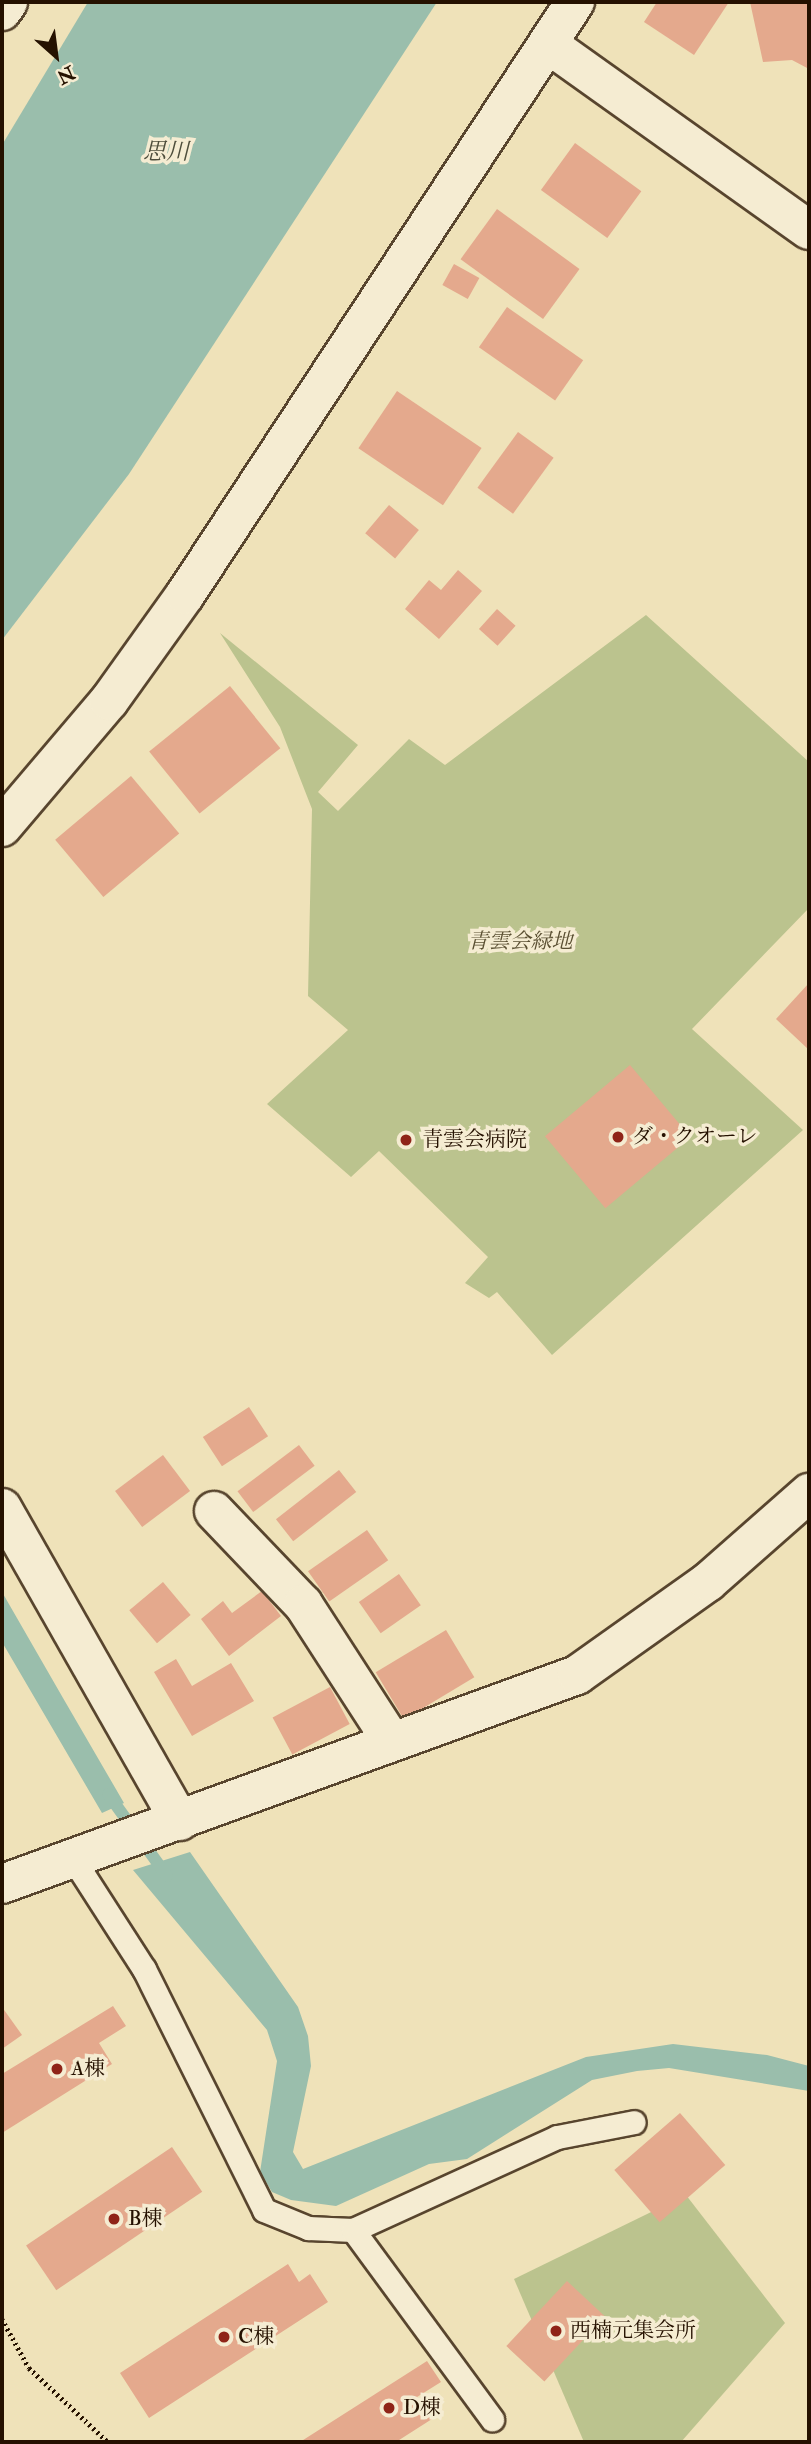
<!DOCTYPE html>
<html>
<head>
<meta charset="utf-8">
<style>
	body { margin:0 }
	#map { position:relative; width:811px; height:2444px; overflow:hidden; background:#efe2b9; font-family:"IM FELL Double Pica","Noto Serif JP",serif }
	div>[style] { position:absolute }
	.green>* { inset:0; background:#bbc38e }
	.water>* { inset:0; background:#9abeac }
	.stream>* { height:12px; margin:-6px; padding:0 6px; transform-origin:6px; border-radius:6px; background:#9abeac }
	.building>* { inset:0; background:#e4a98d; transform-origin:0 0 }
	.path>* { height:4.5px; margin-top:-2.25px; transform-origin:0; background:repeating-linear-gradient(90deg,#251100 0 2px,transparent 0 5.5px) }
	.roads { filter:drop-shadow(2px 0 #58452e) drop-shadow(-2px 0 #58452e) drop-shadow(0 2px #58452e) drop-shadow(0 -2px #58452e) }
	.lane>* { height:23px; margin:-11.5px; padding:0 11.5px; transform-origin:11.5px; border-radius:11.5px; background:#f5ecd2 }
	.street>* { height:38px; margin:-19px; padding:0 19px; transform-origin:19px; border-radius:19px; background:#f5ecd2 }
	.secondary>* { height:38px; margin:-19px; padding:0 19px; transform-origin:19px; border-radius:19px; background:#f5ecd2 }
	.dots>* { width:19px; height:19px; translate:-50% -50%; box-sizing:border-box; border:4px solid #f5ecd2; border-radius:50% }
	span { translate:-50% -50%; white-space:nowrap; text-align:center; line-height:1.15; -webkit-text-stroke:7px #f5ecd2; paint-order:stroke }
	.park-label { font-size:21px; color:#5a4f32; font-style:italic }
	.poi-label { font-size:21px; color:#251100 }
	.left { translate:0 -50%; text-align:left }
	.water-label { font-size:23px; color:#4e4e3c; font-style:italic }
	.frame { position:absolute; inset:0; border:4px solid #251100; pointer-events:none }
	.north { position:absolute; left:21px; top:21px; width:70px; height:70px; -webkit-text-stroke:5px #f5ecd2; paint-order:stroke; rotate:152deg; font-size:19px; font-weight:700; line-height:28px; text-align:center; color:#251100 }
	.north::after { content:''; display:block; margin:auto; width:24px; height:32px; background:#251100; clip-path:polygon(50% 0,100% 100%,50% 72%,0 100%) }
</style>
</head>
<body>
<div id="map">
	<div class="green">
		<i style="clip-path:polygon(646px 615px,809px 762px,809px 908px,692px 1029px,803px 1130px,552px 1355px,497px 1292px,489px 1298px,465px 1283px,488px 1257px,379px 1151px,351px 1177px,267px 1104px,348px 1030px,308px 996px,312px 809px,280px 727px,220px 633px,358px 745px,318px 792px,338px 811px,409px 739px,445px 765px)"></i>
		<i style="clip-path:polygon(686px 2195px,785px 2323px,681px 2442px,584px 2442px,514px 2279px)"></i>
	</div>
	<div class="water">
		<i style="clip-path:polygon(88px 2px,437px 2px,129px 474px,2px 640px,2px 145px)"></i>
		<i style="clip-path:polygon(2px 1592px,63px 1698px,124px 1803px,102px 1813px,2px 1642px)"></i>
		<i style="clip-path:polygon(190px 1852px,298px 2007px,308px 2036px,311px 2066px,293px 2152px,303px 2169px,586px 2057px,673px 2044px,767px 2055px,809px 2066px,809px 2091px,669px 2068px,637px 2071px,592px 2080px,467px 2159px,429px 2164px,336px 2206px,291px 2200px,272px 2192px,260px 2172px,277px 2061px,267px 2030px,133px 1870px)"></i>
	</div>
	<div class="stream">
		<i style="left:108px;top:1794px;width:101px;rotate:54.3deg"></i>
	</div>
	<div class="building">
		<i style="clip-path:polygon(657px 2px,729px 2px,694px 55px,644px 22px)"></i>
		<i style="clip-path:polygon(750px 2px,809px 2px,809px 69px,792px 60px,763px 62px)"></i>
		<i style="left:575px;top:143px;width:82px;height:58px;rotate:36deg"></i>
		<i style="left:497px;top:209px;width:102px;height:62px;rotate:36deg"></i>
		<i style="left:454px;top:264px;width:29px;height:24px;rotate:29deg"></i>
		<i style="left:507px;top:307px;width:93px;height:49px;rotate:35deg"></i>
		<i style="left:397px;top:391px;width:102px;height:69px;rotate:34deg"></i>
		<i style="left:518px;top:432px;width:44px;height:69px;rotate:36deg"></i>
		<i style="left:389px;top:505px;width:39px;height:37px;rotate:40deg"></i>
		<i style="clip-path:polygon(458px 570px,482px 591px,439px 639px,405px 609px,429px 580px,441px 590px)"></i>
		<i style="left:497px;top:609px;width:25px;height:27px;rotate:42deg"></i>
		<i style="left:230px;top:686px;width:80px;height:104px;rotate:51deg"></i>
		<i style="left:131px;top:776px;width:75px;height:99px;rotate:50deg"></i>
		<i style="clip-path:polygon(809px 983px,809px 1050px,776px 1019px)"></i>
		<i style="left:630px;top:1065px;width:94px;height:111px;rotate:50deg"></i>
		<i style="left:249px;top:1407px;width:35px;height:55px;rotate:57deg"></i>
		<i style="left:299px;top:1445px;width:26px;height:77px;rotate:53deg"></i>
		<i style="left:163px;top:1455px;width:45px;height:60px;rotate:53deg"></i>
		<i style="left:339px;top:1470px;width:28px;height:80px;rotate:52deg"></i>
		<i style="left:367px;top:1530px;width:37px;height:72px;rotate:55deg"></i>
		<i style="left:399px;top:1574px;width:38px;height:49px;rotate:55deg"></i>
		<i style="left:163px;top:1582px;width:43px;height:44px;rotate:50deg"></i>
		<i style="clip-path:polygon(262px 1591px,281px 1616px,229px 1656px,201px 1619px,223px 1601px,232px 1613px)"></i>
		<i style="left:446px;top:1630px;width:55px;height:82px;rotate:59deg"></i>
		<i style="clip-path:polygon(176px 1659px,192px 1686px,231px 1663px,254px 1701px,192px 1736px,154px 1672px)"></i>
		<i style="left:330px;top:1687px;width:42px;height:65px;rotate:62deg"></i>
		<i style="clip-path:polygon(113px 2006px,126px 2026px,99px 2043px,112px 2064px,2px 2133px,2px 2074px)"></i>
		<i style="clip-path:polygon(2px 2007px,22px 2035px,2px 2049px)"></i>
		<i style="left:680px;top:2113px;width:69px;height:87px;rotate:49deg"></i>
		<i style="left:172px;top:2147px;width:54px;height:176px;rotate:56deg"></i>
		<i style="clip-path:polygon(288px 2264px,299px 2282px,310px 2274px,328px 2302px,149px 2418px,120px 2373px)"></i>
		<i style="left:567px;top:2281px;width:52px;height:89px;rotate:43deg"></i>
		<i style="clip-path:polygon(427px 2361px,441px 2382px,417px 2397px,432px 2419px,396px 2442px,300px 2442px)"></i>
	</div>
	<div class="path">
		<i style="left:2px;top:2319px;width:56px;rotate:61.1deg"></i>
		<i style="left:29px;top:2368px;width:108px;rotate:43.1deg"></i>
	</div>
	<div class="roads">
		<div class="lane">
			<i style="left:75px;top:1862px;width:127px;rotate:57.2deg"></i>
			<i style="left:144px;top:1969px;width:269px;rotate:63.5deg"></i>
			<i style="left:264px;top:2210px;width:48px;rotate:22.2deg"></i>
			<i style="left:308px;top:2228px;width:45px;rotate:2.5deg"></i>
			<i style="left:353px;top:2230px;width:224px;rotate:-24.5deg"></i>
			<i style="left:557px;top:2137px;width:78px;rotate:-11deg"></i>
			<i style="left:353px;top:2230px;width:235px;rotate:53.7deg"></i>
		</div>
		<div class="street">
			<i style="left:2px;top:11px;width:11px;rotate:-56deg"></i>
			<i style="left:2px;top:1508px;width:360px;rotate:60.4deg"></i>
			<i style="left:214px;top:1511px;width:129px;rotate:46.3deg"></i>
			<i style="left:303px;top:1604px;width:162px;rotate:57.1deg"></i>
			<i style="left:2px;top:1884px;width:612px;rotate:-19.98deg"></i>
			<i style="left:577px;top:1675px;width:161px;rotate:-35.4deg"></i>
			<i style="left:708px;top:1582px;width:135px;rotate:-41.4deg"></i>
		</div>
		<div class="secondary">
			<i style="left:548px;top:44px;width:320px;rotate:35.5deg"></i>
			<i style="left:2px;top:827px;width:165px;rotate:-49.7deg"></i>
			<i style="left:109px;top:701px;width:130px;rotate:-54.4deg"></i>
			<i style="left:185px;top:595px;width:710px;rotate:-56.67deg"></i>
		</div>
	</div>
	<div class="dots">
		<i style="left:618px;top:1137px;background:#8f2418"></i>
		<i style="left:406px;top:1140px;background:#8f2418"></i>
		<i style="left:57px;top:2069px;background:#8f2418"></i>
		<i style="left:114px;top:2219px;background:#8f2418"></i>
		<i style="left:556px;top:2331px;background:#8f2418"></i>
		<i style="left:224px;top:2337px;background:#8f2418"></i>
		<i style="left:389px;top:2408px;background:#8f2418"></i>
	</div>
	<div class="park-label">
		<span style="left:520px;top:942px">青雲会緑地</span>
	</div>
	<div class="poi-label">
		<span class="left" style="left:632px;top:1137px">ダ・クオーレ</span>
		<span class="left" style="left:422px;top:1140px">青雲会病院</span>
		<span class="left" style="left:71px;top:2069px">A棟</span>
		<span class="left" style="left:128px;top:2219px">B棟</span>
		<span class="left" style="left:570px;top:2331px">西楠元集会所</span>
		<span class="left" style="left:238px;top:2337px">C棟</span>
		<span class="left" style="left:403px;top:2408px">D棟</span>
	</div>
	<div class="water-label">
		<span style="left:166px;top:152px">思川</span>
	</div>
	<div class="frame"></div>
	<div class="north">N</div>
</div>
</body>
</html>
